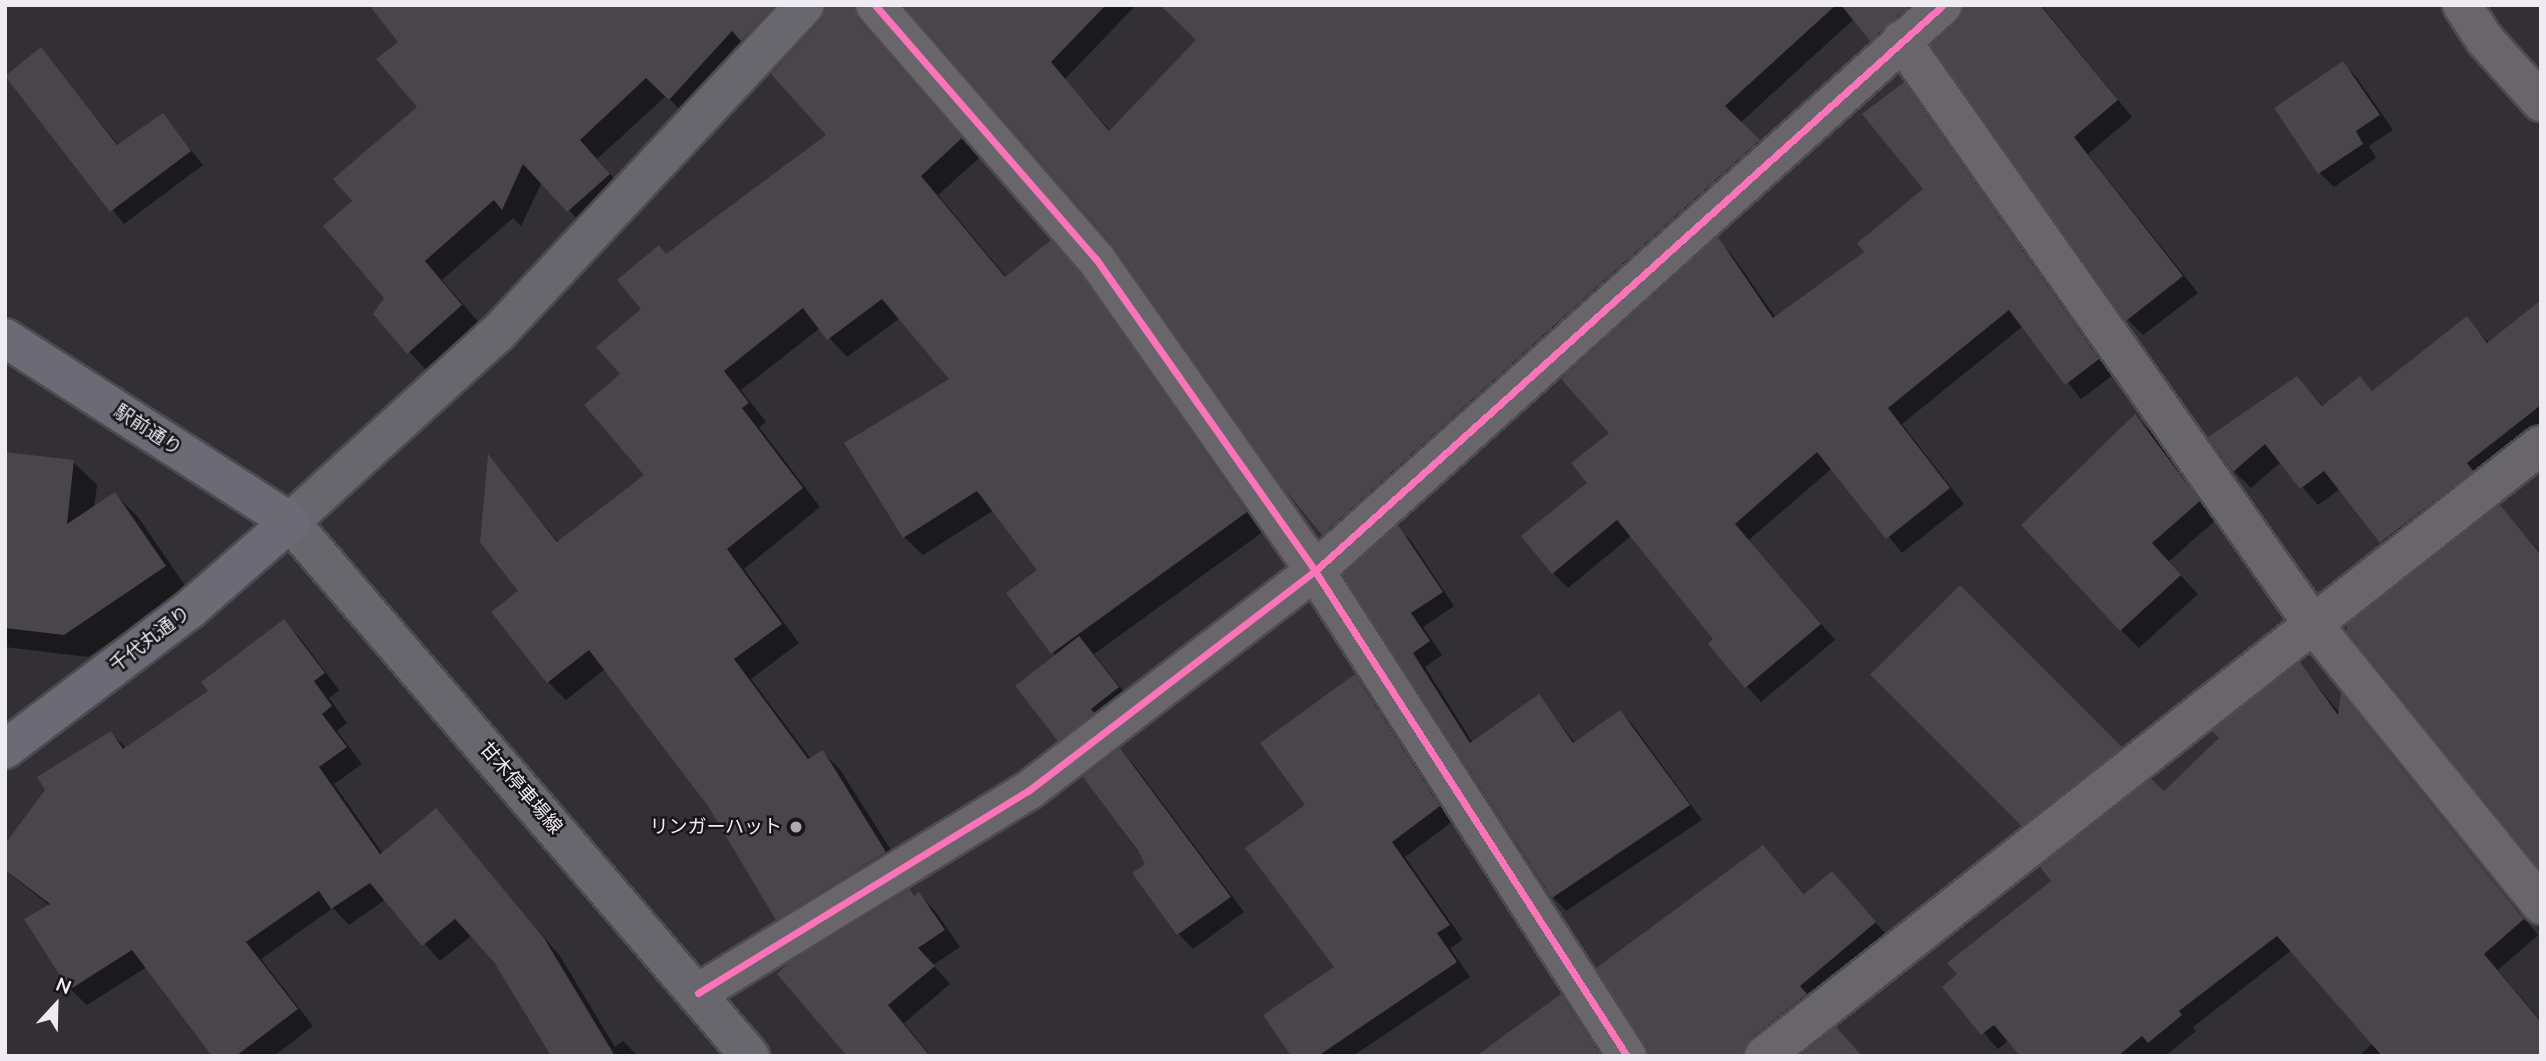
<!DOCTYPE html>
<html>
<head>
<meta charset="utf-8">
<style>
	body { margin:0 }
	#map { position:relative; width:2546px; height:1061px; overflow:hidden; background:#322f35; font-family:Mulish,"Noto Sans JP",sans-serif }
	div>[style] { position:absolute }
	.shadow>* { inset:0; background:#0007; transform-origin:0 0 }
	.building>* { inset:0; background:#494549; transform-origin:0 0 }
	.roads { filter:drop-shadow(2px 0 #4d4a50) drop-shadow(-2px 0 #4d4a50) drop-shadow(0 2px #4d4a50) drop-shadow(0 -2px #4d4a50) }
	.street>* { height:38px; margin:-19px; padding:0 19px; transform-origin:19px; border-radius:19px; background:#68656b }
	.secondary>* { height:38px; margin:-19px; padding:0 19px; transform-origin:19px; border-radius:19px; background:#69676e }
	.highway>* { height:38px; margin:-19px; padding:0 19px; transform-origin:19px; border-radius:19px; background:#6c6b75 }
	.cycleway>* { height:7px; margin:-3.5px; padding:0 3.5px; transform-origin:3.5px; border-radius:3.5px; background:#fb73b8 }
	.dots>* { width:19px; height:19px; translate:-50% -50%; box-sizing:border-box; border:4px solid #18151b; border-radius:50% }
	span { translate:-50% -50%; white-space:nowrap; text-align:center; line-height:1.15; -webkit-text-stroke:5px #18151b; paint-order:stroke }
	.street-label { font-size:19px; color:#efebf3 }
	.poi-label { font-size:19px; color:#efebf3 }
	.right { translate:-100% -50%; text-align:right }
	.frame { position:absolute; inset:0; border:7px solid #efebf3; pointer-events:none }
	.north { position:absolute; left:21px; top:970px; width:70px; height:70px; -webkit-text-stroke:5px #18151b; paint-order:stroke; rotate:22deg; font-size:19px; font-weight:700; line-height:28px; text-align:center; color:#efebf3 }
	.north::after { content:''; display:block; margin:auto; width:24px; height:32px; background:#efebf3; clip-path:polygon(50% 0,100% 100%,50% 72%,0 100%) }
</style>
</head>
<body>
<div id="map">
	<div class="shadow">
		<i style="clip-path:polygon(371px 5px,812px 5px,688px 117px,666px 96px,597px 159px,627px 193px,587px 229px,542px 182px,521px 226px,513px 218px,442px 280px,480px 324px,427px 371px,375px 314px,386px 298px,354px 201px,419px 108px,400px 42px)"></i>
		<i style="clip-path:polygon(828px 5px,855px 5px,872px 24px,876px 40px,979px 158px,938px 195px,1007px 278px,1069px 261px,1097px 293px,1264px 531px,1094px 654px,1132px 702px,1073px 754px,1059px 739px,1056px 656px,1008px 593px,1039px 571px,994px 510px,923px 555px,904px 537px,952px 379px,900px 318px,847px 357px,820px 328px,741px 390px,766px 422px,759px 427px,820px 507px,744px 569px,799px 643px,751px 679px,811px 759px,823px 752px,841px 771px,904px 871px,796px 937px,777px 919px,709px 805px,605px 669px,566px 700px,548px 682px,520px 591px,489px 458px,559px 543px,647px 475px,622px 374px,643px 309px,667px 256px,829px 135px,823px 20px)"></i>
		<i style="clip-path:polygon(907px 5px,1136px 5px,1065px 79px,1111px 132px,1715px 5px,1943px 5px,1887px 55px,1854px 19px,1740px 123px,1774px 157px,1339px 550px,1285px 484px,1114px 244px)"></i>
		<i style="clip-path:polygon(1990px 5px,2041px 5px,2132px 117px,2088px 154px,2198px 293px,2143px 335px,2127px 319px,1934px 45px,1965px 13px)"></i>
		<i style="clip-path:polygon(41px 49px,119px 146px,162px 115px,203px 165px,124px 224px,7px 75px)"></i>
		<i style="clip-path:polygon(2343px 63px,2357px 78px,2393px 130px,2369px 146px,2376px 158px,2334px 187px,2320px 173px)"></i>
		<i style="clip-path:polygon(1903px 84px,1918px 99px,2113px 375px,2081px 399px,2023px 326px,1902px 424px,1964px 504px,1902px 553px,1832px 468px,1749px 540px,1835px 640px,1761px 702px,1710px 644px,1716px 640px,1632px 535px,1568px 588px,1553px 573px,1612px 433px,1718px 240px,1732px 255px,1776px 318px,1867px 252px,1925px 189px)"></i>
		<i style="clip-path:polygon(2541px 303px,2541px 435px,2399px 559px,2340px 489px,2318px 505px,2281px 462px,2251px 488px,2234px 471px,2297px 378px,2324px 407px,2360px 379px,2373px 392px,2466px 319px,2489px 343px)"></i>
		<i style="clip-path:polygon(2135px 416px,2153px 434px,2216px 520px,2168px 562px,2198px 594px,2139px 648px,2121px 630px)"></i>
		<i style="clip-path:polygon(5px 454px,73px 462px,97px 485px,94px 508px,115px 494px,138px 517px,188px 590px,88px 657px,5px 647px)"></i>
		<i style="clip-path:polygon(2500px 507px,2541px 554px,2541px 865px)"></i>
		<i style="clip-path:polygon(1398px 528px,1411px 541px,1454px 606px,1423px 627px,1442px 655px,1425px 667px,1473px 743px,1538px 697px,1576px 744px,1620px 712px,1633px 725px,1702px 820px,1566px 911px,1553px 897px,1346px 575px)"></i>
		<i style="left:1960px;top:588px;width:255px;height:123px;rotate:45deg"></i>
		<i style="clip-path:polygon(284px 621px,300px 638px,339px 690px,329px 698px,347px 723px,337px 731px,362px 764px,334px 784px,383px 854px,436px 811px,560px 956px,615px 1047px,623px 1041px,638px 1056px,553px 1056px,496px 961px,472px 935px,440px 961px,386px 899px,349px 925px,333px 908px,261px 959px,313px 1026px,274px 1056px,215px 1056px,147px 967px,87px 1005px,70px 989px,50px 906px,5px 870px,111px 733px,127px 749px,210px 692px)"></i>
		<i style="clip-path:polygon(2300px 664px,2340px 714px,2342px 697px,2355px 710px,2538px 935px,2498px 970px,2541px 1021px,2541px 1056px,2359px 1056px,2373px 1043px,2292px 950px,2193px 1027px,2196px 1031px,2165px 1056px,2023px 1056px,2009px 1040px,1998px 1049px,1944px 988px,2164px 794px)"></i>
		<i style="clip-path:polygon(1355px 677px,1369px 691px,1453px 821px,1405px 857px,1463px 940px,1450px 948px,1470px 977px,1353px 1056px,1293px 1056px,1337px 967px,1308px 805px)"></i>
		<i style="clip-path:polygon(1120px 750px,1134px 765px,1244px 912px,1193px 949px,1179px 934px,1135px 873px,1147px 865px,1085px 777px)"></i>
		<i style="clip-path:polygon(1763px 847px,1806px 895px,1832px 873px,1892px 941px,1756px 1056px,1673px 1056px)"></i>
		<i style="clip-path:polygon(919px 894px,935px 911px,960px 947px,933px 965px,950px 984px,904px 1023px,931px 1056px,849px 1056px,915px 897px)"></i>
		<i style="clip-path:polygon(1561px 996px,1580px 1016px,1606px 1056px,1479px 1056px)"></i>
	</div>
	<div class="building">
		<i style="clip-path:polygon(369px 5px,775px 5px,741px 41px,732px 31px,669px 100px,646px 78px,580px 140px,610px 174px,567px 212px,523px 164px,502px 210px,494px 200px,425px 261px,462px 305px,407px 354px,373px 314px,384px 298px,323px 226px,352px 201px,333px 179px,417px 107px,376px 59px,398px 42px)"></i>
		<i style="clip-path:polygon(826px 5px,854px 5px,858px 19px,962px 138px,921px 176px,1005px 277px,1051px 240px,1079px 272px,1247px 512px,1051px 654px,1006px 593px,1037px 570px,977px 491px,903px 538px,844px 443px,949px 379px,882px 299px,827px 340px,803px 308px,724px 371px,749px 403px,742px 408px,803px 488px,727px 549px,782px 624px,734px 659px,808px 759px,823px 750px,886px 852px,776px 920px,708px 806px,589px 650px,547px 683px,491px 612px,518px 591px,480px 542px,488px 454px,557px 542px,644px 475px,584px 405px,620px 374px,596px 347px,641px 309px,617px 280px,659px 245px,666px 254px,826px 135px,771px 74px,821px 20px)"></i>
		<i style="clip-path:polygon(904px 5px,1106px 5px,1051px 62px,1109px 131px,1196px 40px,1160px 5px,1836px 5px,1725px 106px,1760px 140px,1322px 535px,1282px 486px,1113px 245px)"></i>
		<i style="clip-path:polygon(1841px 5px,1910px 5px,1870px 41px)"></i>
		<i style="clip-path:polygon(1964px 5px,2040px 5px,2118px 100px,2074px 137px,2183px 276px,2126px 321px,1931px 45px,1958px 21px)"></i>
		<i style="clip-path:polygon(41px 47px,117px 145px,163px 113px,191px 151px,110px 212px,5px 76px)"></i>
		<i style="clip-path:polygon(2343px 61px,2380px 115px,2356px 131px,2363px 144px,2318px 174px,2274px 108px)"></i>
		<i style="clip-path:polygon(1904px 82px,2099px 359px,2065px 385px,2009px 310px,1888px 408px,1950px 488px,1886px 539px,1817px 452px,1735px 524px,1821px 624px,1745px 688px,1708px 644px,1713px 639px,1617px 520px,1552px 574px,1521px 536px,1587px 483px,1571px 463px,1609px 433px,1561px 379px,1718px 237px,1773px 318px,1864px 252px,1857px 243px,1923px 189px,1862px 114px)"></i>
		<i style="clip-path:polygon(2541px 300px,2541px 405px,2467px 463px,2473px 471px,2380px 543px,2324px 471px,2300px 489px,2265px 444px,2233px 472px,2208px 437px,2297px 376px,2322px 406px,2360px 376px,2372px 391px,2467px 316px,2487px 343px)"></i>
		<i style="clip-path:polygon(2135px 414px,2200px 501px,2152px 543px,2181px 575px,2120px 631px,2021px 525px)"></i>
		<i style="clip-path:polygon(5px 452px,74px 460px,67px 524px,115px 492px,166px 566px,64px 635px,5px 628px)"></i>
		<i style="clip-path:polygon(2500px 505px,2541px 555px,2541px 870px,2347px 631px,2347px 625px)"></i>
		<i style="clip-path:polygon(1398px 525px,1443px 592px,1411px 613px,1430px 641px,1413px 653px,1470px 743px,1539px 694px,1573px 743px,1620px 710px,1690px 805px,1552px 898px,1343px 575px)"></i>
		<i style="left:1960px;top:585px;width:229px;height:127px;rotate:45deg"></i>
		<i style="clip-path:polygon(284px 619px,325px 673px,314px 681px,332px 706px,322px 714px,347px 747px,319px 767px,380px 854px,436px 808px,544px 938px,615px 1056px,551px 1056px,494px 962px,455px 919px,422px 946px,370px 883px,331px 909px,319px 891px,246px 942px,298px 1009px,236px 1056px,212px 1056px,132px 950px,69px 990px,24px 919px,50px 904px,5px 870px,5px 844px,45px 790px,37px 777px,111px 731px,123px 749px,208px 691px,201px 682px)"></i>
		<i style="clip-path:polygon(1079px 636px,1119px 687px,1091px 709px,1094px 713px,1058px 741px,1015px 686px)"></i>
		<i style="clip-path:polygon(2300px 662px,2338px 715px,2341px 693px,2524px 919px,2484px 954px,2541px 1022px,2541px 1056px,2382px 1056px,2277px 936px,2179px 1011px,2182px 1015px,2148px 1043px,2142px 1036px,2118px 1056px,2020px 1056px,1994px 1025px,1981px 1035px,1942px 987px,1957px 974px,1947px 963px,2051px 881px,2040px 867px,2151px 779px,2164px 791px,2219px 738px,2212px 731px)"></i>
		<i style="clip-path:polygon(1355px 674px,1440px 806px,1392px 842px,1450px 925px,1437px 933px,1457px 962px,1318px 1056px,1291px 1056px,1263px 1015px,1334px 967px,1245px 848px,1305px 805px,1260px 743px)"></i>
		<i style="clip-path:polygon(1120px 748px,1231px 897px,1177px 935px,1132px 873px,1145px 864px,1138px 851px,1083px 777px)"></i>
		<i style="clip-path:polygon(1763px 845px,1804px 894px,1832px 871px,1876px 922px,1800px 986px,1807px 994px,1750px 1039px,1743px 1056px,1649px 1056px,1645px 1044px,1596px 968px)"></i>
		<i style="clip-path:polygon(910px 889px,914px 896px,919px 892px,945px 930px,918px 948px,935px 966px,888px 1005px,930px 1056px,847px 1056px,777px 974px,790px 962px)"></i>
		<i style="clip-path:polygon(1561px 994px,1601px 1056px,1476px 1056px)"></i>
		<i style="clip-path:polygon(1836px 1027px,1862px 1056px,1800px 1056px)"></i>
	</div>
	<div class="roads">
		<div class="street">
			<i style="left:875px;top:5px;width:337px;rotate:49deg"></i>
			<i style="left:1096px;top:259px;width:381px;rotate:54.9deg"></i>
			<i style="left:1315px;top:571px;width:577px;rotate:57.25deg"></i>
			<i style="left:2462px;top:5px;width:42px;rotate:56.7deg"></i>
			<i style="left:2485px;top:40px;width:84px;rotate:47.9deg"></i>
			<i style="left:1901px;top:40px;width:715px;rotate:54.8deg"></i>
			<i style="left:2313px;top:624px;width:362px;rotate:50.9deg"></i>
			<i style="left:698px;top:993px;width:387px;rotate:-31.5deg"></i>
			<i style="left:1028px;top:791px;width:362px;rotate:-37.5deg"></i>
			<i style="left:1315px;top:571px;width:845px;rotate:-42.03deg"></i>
			<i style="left:1764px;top:1056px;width:988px;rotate:-38.18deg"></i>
		</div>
		<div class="secondary">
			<i style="left:750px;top:1056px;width:705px;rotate:-130.74deg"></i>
			<i style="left:290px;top:522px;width:281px;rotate:-42.3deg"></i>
			<i style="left:498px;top:333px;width:449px;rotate:-46.9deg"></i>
		</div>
		<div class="highway">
			<i style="left:5px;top:338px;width:339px;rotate:32.8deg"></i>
			<i style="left:290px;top:522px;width:134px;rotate:138.9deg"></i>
			<i style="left:189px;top:610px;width:231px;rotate:142.9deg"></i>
		</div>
	</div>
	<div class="cycleway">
		<i style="left:875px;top:5px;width:337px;rotate:49deg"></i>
		<i style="left:1096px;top:259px;width:381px;rotate:54.9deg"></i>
		<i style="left:1315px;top:571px;width:577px;rotate:57.25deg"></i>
		<i style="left:698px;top:993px;width:387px;rotate:-31.5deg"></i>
		<i style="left:1028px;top:791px;width:362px;rotate:-37.5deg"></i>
		<i style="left:1315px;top:571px;width:845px;rotate:-42.03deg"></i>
	</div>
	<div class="dots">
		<i style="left:796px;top:827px;background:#ada9b0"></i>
	</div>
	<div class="street-label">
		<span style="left:148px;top:430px;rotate:33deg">駅前通り</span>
		<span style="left:150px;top:639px;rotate:-37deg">千代丸通り</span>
		<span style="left:521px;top:788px;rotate:49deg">甘木停車場線</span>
	</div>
	<div class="poi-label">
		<span class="right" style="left:782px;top:827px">リンガーハット</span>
	</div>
	<div class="frame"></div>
	<div class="north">N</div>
</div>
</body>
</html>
